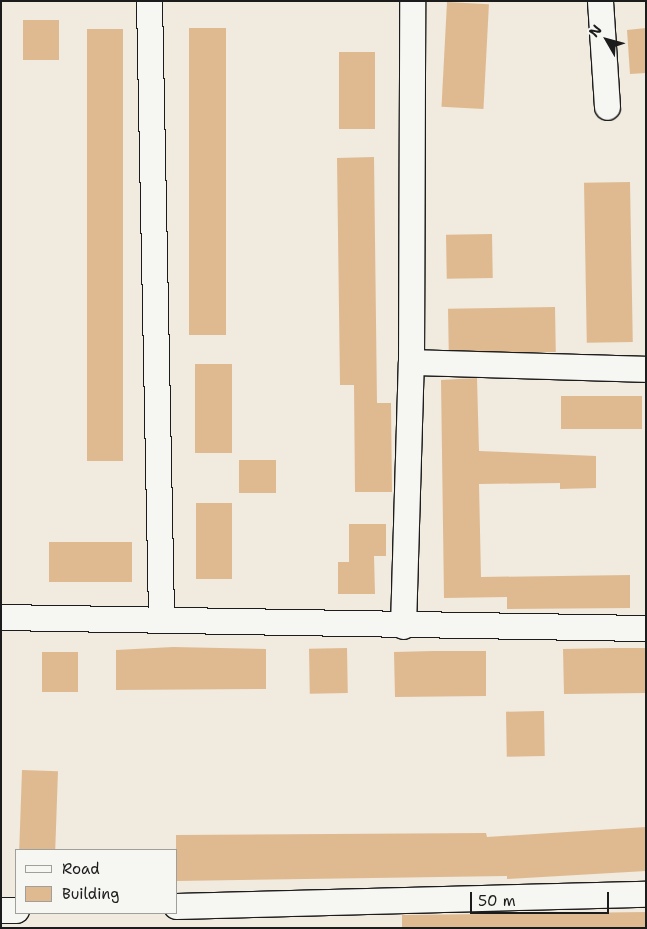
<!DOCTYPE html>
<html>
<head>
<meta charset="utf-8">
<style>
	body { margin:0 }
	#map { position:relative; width:647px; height:929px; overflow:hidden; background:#f1eade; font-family:"Shantell Sans",sans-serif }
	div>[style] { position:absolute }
	.building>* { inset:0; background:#dfba90; transform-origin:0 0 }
	.roads { filter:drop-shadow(1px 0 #1c1c1c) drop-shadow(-1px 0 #1c1c1c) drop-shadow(0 1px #1c1c1c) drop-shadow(0 -1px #1c1c1c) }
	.minor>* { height:25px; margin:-12.5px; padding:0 12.5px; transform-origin:12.5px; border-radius:12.5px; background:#f6f6f2 }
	span { translate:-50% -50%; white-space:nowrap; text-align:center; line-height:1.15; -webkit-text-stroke:4px #f6f6f2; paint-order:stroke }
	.frame { position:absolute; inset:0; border:2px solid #1c1c1c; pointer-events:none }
	.legend { position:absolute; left:15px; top:849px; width:162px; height:65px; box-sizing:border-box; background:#f6f6f2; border:1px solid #9f9f9c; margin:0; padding:6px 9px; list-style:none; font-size:15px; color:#1c1c1c }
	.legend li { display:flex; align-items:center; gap:10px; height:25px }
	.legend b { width:25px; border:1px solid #9f9f9c }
	.north { position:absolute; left:582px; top:15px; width:50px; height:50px; -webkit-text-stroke:4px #f6f6f2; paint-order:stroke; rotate:308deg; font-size:14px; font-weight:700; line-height:20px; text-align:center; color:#1c1c1c }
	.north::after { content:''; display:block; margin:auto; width:18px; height:22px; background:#1c1c1c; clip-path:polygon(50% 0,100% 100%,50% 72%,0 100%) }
	.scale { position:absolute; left:470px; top:892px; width:139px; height:22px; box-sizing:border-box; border:2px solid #1c1c1c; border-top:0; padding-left:6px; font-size:15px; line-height:18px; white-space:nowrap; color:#1c1c1c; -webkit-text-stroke:4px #f6f6f2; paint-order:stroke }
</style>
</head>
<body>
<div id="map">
	<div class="building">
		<i style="left:447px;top:2px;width:42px;height:105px;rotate:3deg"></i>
		<i style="left:23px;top:20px;width:36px;height:40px"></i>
		<i style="left:189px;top:28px;width:37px;height:307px"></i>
		<i style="clip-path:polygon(646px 28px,646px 73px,630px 74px,627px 30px)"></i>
		<i style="left:87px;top:29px;width:36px;height:432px"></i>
		<i style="left:375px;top:52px;width:77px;height:36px;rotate:90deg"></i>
		<i style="clip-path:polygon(374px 157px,377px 403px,391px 403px,392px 492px,355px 492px,354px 385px,340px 385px,337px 158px)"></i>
		<i style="left:630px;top:182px;width:160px;height:46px;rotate:89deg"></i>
		<i style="left:492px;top:234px;width:44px;height:46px;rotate:89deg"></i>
		<i style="left:555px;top:307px;width:45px;height:107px;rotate:89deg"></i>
		<i style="left:195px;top:364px;width:37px;height:89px"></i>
		<i style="clip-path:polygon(477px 378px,479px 451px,596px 456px,596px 488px,560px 489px,560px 483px,479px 484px,481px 577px,630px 575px,630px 608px,507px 609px,507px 597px,444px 598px,441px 380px)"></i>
		<i style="left:561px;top:396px;width:81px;height:33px"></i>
		<i style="left:239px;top:460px;width:37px;height:33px"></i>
		<i style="left:196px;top:503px;width:36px;height:76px"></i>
		<i style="clip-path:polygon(349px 524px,386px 524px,386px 556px,374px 556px,375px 594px,338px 594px,338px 562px,349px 562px)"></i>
		<i style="left:49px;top:542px;width:83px;height:40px"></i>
		<i style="clip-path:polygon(173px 647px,266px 649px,266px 689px,116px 690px,116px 650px)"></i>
		<i style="left:347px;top:648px;width:45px;height:38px;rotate:89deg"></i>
		<i style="clip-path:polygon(613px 648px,646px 648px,646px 693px,564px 694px,563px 649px)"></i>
		<i style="clip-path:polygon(433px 651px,486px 651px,486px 696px,395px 697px,394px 652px)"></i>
		<i style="left:42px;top:652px;width:36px;height:40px"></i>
		<i style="left:544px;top:711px;width:45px;height:38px;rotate:89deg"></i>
		<i style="left:22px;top:770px;width:36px;height:80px;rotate:2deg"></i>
		<i style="clip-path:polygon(646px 827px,646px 871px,507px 879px,507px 876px,176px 881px,176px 835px,486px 833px,487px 837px)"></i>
		<i style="clip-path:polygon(646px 912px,646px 928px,402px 928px,402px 915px)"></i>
	</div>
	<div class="roads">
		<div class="minor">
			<i style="left:149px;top:1px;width:616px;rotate:88.88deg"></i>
			<i style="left:600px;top:1px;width:106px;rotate:86.2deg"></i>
			<i style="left:411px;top:362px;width:235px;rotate:1.7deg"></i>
			<i style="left:1px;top:617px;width:645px;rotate:0.98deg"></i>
			<i style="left:403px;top:626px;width:264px;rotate:-88.3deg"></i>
			<i style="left:411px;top:362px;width:361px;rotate:-89.8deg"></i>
			<i style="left:176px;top:906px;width:470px;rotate:-1.5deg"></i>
			<i style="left:1px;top:910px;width:15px"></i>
		</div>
	</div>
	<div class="frame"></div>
	<ul class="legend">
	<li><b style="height:6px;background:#f6f6f2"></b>Road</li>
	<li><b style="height:14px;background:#dfba90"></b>Building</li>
	</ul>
	<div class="north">N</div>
	<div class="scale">50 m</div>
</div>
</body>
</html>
